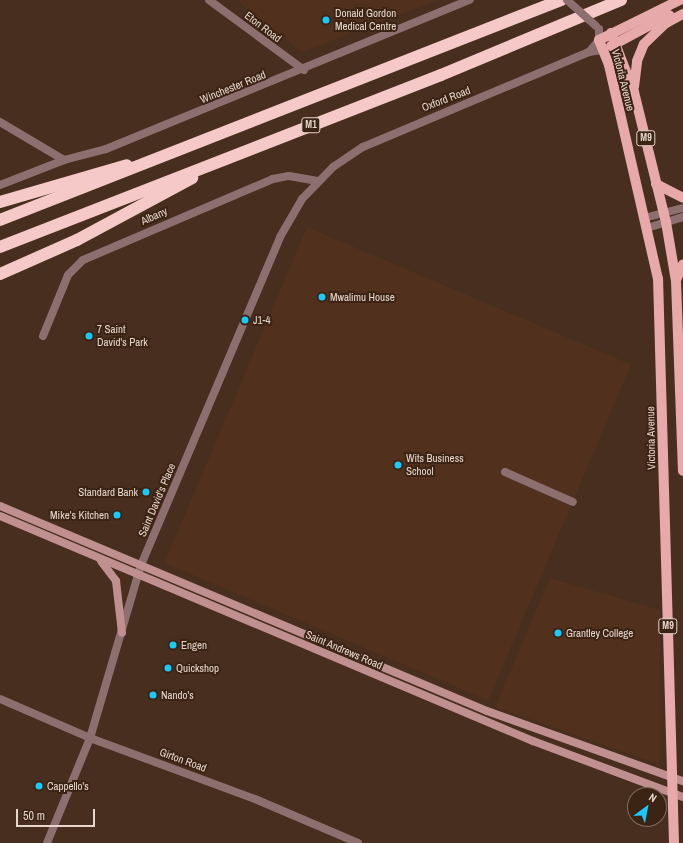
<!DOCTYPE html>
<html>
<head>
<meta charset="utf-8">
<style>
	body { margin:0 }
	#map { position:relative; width:683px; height:843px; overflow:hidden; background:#472e1e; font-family:"Archivo Narrow",sans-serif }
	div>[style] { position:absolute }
	.built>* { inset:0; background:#51311d; transform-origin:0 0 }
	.minor>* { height:8px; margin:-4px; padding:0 4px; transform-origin:4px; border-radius:4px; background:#8e6f70 }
	.secondary>* { height:8px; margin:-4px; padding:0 4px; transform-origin:4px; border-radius:4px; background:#c09091 }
	.primary>* { height:10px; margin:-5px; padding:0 5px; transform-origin:5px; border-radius:5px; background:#e7a9aa }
	.motorway>* { height:12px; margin:-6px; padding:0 6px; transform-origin:6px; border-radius:6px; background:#f6c9c9 }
	.minor-bridge>* { height:8px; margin:-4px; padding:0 4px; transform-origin:4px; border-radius:4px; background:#8e6f70 }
	.dots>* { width:11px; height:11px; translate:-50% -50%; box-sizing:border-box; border:2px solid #3c2414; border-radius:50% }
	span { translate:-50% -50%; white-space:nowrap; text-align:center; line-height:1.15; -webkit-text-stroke:4px #3c2414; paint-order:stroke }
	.shield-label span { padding:1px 3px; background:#3c2414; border:1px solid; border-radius:3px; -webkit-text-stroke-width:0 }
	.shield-label { font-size:10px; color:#e7d6cc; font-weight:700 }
	.poi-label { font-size:11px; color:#e7d6cc }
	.left { translate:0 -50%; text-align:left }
	.right { translate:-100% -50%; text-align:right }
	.street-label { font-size:11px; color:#e7d6cc }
	.north { position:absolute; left:627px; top:787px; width:40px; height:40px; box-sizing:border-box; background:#3c2414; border:1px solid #806b5e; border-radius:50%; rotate:32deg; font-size:11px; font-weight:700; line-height:16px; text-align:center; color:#e7d6cc }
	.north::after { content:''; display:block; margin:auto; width:14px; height:18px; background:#18cafc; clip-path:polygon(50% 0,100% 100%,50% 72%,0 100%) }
	.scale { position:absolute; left:16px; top:809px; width:79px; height:18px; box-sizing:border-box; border:2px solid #e7d6cc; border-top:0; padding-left:5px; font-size:12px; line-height:14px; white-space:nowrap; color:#e7d6cc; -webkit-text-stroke:3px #3c2414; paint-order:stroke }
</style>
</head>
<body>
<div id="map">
	<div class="built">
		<i style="clip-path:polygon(237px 0,438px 0,302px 52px)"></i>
		<i style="left:307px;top:227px;width:352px;height:365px;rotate:23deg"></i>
		<i style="clip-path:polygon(550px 578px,660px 610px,659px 764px,495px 707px)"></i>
	</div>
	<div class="minor">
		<i style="left:209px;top:0;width:118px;rotate:36.4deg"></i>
		<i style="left:589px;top:52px;width:16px;rotate:-50deg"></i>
		<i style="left:599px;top:40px;width:11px;rotate:-90deg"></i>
		<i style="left:0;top:122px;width:74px;rotate:30.7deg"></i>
		<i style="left:0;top:185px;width:69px;rotate:-21.3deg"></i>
		<i style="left:64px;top:160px;width:43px;rotate:-14.7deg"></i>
		<i style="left:106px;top:149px;width:393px;rotate:-22.3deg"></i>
		<i style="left:644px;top:218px;width:40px;rotate:-14.4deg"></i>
		<i style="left:647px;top:228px;width:38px;rotate:-17deg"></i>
		<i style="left:43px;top:336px;width:66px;rotate:-67.7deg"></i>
		<i style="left:68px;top:275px;width:21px;rotate:-45deg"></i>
		<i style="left:83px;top:260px;width:207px;rotate:-23.1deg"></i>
		<i style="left:273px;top:179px;width:16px;rotate:-11deg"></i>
		<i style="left:289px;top:176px;width:29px;rotate:10deg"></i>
		<i style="left:505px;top:472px;width:74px;rotate:23.8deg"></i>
		<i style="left:0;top:699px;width:98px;rotate:23.4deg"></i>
		<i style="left:90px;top:738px;width:176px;rotate:20.3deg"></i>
		<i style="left:255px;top:799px;width:112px;rotate:23.1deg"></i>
		<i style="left:47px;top:843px;width:113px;rotate:-67.7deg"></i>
		<i style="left:90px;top:738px;width:180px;rotate:-73.6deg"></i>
		<i style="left:141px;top:565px;width:356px;rotate:-67deg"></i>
		<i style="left:280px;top:237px;width:44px;rotate:-59.9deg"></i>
		<i style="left:302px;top:199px;width:45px;rotate:-45.9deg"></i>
		<i style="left:333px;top:167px;width:36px;rotate:-34deg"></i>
		<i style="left:363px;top:147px;width:245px;rotate:-22.8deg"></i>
		<i style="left:589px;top:52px;width:15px;rotate:-8deg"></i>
	</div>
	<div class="secondary">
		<i style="left:0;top:506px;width:528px;rotate:22.83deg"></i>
		<i style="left:487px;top:711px;width:208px;rotate:19.7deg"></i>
		<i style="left:0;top:516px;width:579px;rotate:22.89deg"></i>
		<i style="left:533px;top:741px;width:160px;rotate:20.5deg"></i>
		<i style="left:101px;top:561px;width:25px;rotate:53deg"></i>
		<i style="left:116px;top:581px;width:52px;rotate:83.4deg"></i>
	</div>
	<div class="primary">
		<i style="left:611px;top:33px;width:63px;rotate:68.7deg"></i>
		<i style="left:634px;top:92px;width:134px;rotate:76.2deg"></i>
		<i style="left:666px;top:222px;width:60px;rotate:80.4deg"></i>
		<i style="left:676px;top:281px;width:190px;rotate:87.9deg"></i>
		<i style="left:611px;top:46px;width:66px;rotate:-28.1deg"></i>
		<i style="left:634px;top:87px;width:26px;rotate:-83deg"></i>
		<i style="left:637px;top:61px;width:18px;rotate:-68deg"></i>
		<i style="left:644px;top:44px;width:30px;rotate:-44deg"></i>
		<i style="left:666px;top:23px;width:19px;rotate:-28deg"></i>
		<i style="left:656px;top:184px;width:30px;rotate:27deg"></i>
		<i style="left:676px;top:280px;width:17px;rotate:-66deg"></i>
		<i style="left:674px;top:843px;width:564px;rotate:-91.62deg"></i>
		<i style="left:658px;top:279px;width:220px;rotate:-102.9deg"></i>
		<i style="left:609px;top:65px;width:27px;rotate:-112deg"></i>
		<i style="left:599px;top:40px;width:90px;rotate:-26.3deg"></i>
	</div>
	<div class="motorway">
		<i style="left:0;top:202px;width:132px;rotate:-16.2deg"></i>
		<i style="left:0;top:220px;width:603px;rotate:-21.41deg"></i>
		<i style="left:0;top:247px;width:473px;rotate:-21.3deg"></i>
		<i style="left:441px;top:75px;width:195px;rotate:-22.6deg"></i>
		<i style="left:0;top:274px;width:84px;rotate:-23.8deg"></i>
		<i style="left:77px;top:240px;width:131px;rotate:-28.3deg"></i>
	</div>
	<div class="minor-bridge">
		<i style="left:567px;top:0;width:39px;rotate:42deg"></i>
	</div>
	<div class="dots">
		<i style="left:326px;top:20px;background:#18cafc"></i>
		<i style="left:322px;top:297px;background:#18cafc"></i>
		<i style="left:245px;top:320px;background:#18cafc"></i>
		<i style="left:89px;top:336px;background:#18cafc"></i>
		<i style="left:398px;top:465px;background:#18cafc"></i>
		<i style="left:146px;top:492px;background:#18cafc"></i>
		<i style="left:117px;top:515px;background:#18cafc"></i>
		<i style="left:558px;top:633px;background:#18cafc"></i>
		<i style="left:173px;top:645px;background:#18cafc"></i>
		<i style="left:168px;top:668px;background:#18cafc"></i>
		<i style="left:153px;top:695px;background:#18cafc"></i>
		<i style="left:39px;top:786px;background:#18cafc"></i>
	</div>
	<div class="shield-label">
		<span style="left:311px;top:125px">M1</span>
		<span style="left:646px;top:138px">M9</span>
		<span style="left:668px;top:626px">M9</span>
	</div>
	<div class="poi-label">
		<span class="left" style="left:335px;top:20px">Donald Gordon<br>Medical Centre</span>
		<span class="left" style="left:330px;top:297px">Mwalimu House</span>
		<span class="left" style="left:253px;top:320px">J1-4</span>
		<span class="left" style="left:97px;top:336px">7 Saint<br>David's Park</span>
		<span class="left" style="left:406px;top:465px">Wits Business<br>School</span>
		<span class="right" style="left:138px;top:492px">Standard Bank</span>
		<span class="right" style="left:109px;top:515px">Mike's Kitchen</span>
		<span class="left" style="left:566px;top:633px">Grantley College</span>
		<span class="left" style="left:181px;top:645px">Engen</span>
		<span class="left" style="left:176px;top:668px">Quickshop</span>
		<span class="left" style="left:161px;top:695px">Nando's</span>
		<span class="left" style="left:47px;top:786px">Cappello's</span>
	</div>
	<div class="street-label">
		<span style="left:263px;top:27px;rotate:37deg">Eton Road</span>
		<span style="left:623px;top:80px;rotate:76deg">Victoria Avenue</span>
		<span style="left:233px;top:87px;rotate:-22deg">Winchester Road</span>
		<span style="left:446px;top:99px;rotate:-21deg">Oxford Road</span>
		<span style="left:154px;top:216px;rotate:-24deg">Albany</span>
		<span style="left:651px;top:438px;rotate:-91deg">Victoria Avenue</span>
		<span style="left:157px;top:500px;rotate:-67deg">Saint David's Place</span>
		<span style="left:344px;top:650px;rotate:23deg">Saint Andrews Road</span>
		<span style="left:183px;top:760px;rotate:20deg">Girton Road</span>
	</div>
	<div class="north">N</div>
	<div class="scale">50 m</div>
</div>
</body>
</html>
